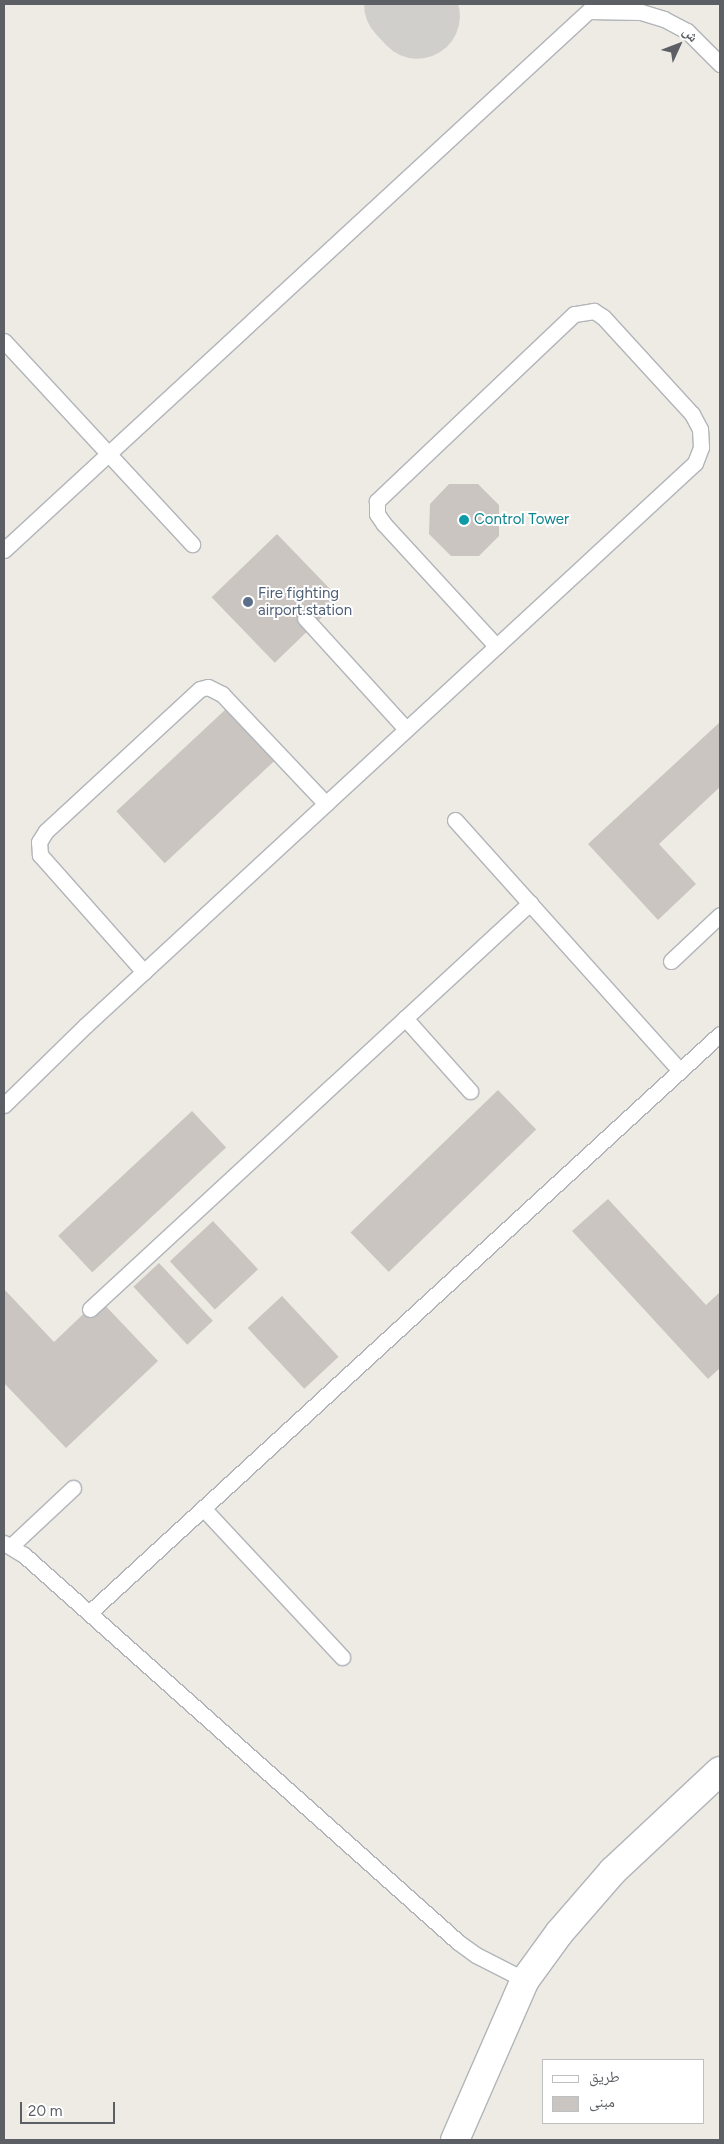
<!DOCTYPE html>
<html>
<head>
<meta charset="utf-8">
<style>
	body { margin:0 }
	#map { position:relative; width:724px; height:2144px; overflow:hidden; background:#eeebe4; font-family:Figtree,"Noto Naskh Arabic",sans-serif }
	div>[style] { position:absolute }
	.taxiway>* { height:85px; margin:-42.5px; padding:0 42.5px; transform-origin:42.5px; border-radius:42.5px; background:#d0cfcc }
	.building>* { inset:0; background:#cac5c1; transform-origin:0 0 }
	.roads { filter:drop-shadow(1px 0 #b1b5b9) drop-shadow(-1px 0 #b1b5b9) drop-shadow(0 1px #b1b5b9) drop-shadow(0 -1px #b1b5b9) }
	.lane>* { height:15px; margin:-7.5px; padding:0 7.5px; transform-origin:7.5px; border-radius:7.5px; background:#fff }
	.secondary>* { height:28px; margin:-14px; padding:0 14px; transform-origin:14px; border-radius:14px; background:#fff }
	.dots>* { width:14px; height:14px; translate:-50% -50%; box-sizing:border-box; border:2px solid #fff; border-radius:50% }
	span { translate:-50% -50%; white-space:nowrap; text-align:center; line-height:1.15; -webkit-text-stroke:4px #fff; paint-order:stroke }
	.culture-label { font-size:15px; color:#0d838f }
	.left { translate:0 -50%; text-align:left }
	.service-label { font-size:15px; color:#4e5e75 }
	.frame { position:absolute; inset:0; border:5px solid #5c6064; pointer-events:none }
	.legend { position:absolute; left:542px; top:2059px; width:162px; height:65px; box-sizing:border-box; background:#fff; border:1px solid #bebfc1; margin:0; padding:6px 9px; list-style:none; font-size:15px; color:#5c6064 }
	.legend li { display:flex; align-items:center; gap:10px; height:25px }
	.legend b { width:25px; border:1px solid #bebfc1 }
	.north { position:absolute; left:654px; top:20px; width:50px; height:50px; -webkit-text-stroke:4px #fff; paint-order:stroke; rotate:47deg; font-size:14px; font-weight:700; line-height:20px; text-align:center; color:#5c6064 }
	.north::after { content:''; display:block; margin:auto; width:18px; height:22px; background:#5c6064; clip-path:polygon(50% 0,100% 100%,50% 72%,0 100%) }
	.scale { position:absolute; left:20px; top:2102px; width:95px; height:22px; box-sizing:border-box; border:2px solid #5c6064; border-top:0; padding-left:6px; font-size:15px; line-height:18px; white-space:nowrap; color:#5c6064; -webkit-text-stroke:4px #fff; paint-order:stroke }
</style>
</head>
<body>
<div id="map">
	<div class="taxiway">
		<i style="left:406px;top:4px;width:16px;rotate:47deg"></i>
	</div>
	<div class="building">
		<i style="clip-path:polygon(449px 484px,478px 484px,499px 505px,499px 536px,479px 556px,451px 556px,429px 534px,430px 504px)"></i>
		<i style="left:277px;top:534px;width:91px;height:91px;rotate:46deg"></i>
		<i style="left:226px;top:709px;width:71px;height:150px;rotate:47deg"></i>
		<i style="clip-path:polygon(720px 722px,720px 787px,659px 844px,696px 884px,658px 920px,588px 844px)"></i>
		<i style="left:498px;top:1090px;width:55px;height:205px;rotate:46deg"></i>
		<i style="left:192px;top:1111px;width:50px;height:183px;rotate:47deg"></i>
		<i style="clip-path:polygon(608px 1199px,706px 1305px,720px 1292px,720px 1368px,708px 1379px,572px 1231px)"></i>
		<i style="left:213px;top:1221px;width:66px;height:59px;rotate:47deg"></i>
		<i style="left:159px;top:1263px;width:79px;height:35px;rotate:47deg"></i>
		<i style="clip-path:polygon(4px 1289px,54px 1342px,99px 1299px,158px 1361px,66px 1448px,4px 1383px)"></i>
		<i style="left:282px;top:1296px;width:83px;height:47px;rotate:47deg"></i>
	</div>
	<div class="roads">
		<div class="lane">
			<i style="left:589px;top:11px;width:52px;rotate:1.1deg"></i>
			<i style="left:641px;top:12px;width:24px;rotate:17deg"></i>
			<i style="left:664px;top:19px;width:26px;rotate:28deg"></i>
			<i style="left:687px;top:31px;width:47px;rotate:45deg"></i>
			<i style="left:4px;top:341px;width:277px;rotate:47.2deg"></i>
			<i style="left:4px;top:550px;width:805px;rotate:-42.69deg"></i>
			<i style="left:305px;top:618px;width:150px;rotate:47.7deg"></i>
			<i style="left:455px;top:820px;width:337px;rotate:48.1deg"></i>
			<i style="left:671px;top:961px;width:67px;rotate:-43.2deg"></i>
			<i style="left:144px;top:972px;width:157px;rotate:-131.6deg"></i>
			<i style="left:40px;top:855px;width:13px;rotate:-94deg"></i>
			<i style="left:39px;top:842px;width:13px;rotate:-58deg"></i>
			<i style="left:46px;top:831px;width:209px;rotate:-42.7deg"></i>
			<i style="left:200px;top:689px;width:8px;rotate:-14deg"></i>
			<i style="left:208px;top:687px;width:16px;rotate:27deg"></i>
			<i style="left:222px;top:694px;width:151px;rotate:46.6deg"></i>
			<i style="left:405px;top:1018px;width:98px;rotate:48.3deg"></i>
			<i style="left:4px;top:1105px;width:113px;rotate:-44.3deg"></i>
			<i style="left:85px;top:1026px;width:830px;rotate:-42.71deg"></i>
			<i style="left:695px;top:463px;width:17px;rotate:-69deg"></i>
			<i style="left:701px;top:447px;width:18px;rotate:-93deg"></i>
			<i style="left:700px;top:429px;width:17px;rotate:-118deg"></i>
			<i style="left:692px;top:414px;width:132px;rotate:-132.5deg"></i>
			<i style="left:603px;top:317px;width:11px;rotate:-146deg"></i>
			<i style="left:594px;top:311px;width:20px;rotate:171deg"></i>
			<i style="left:574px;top:314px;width:272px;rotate:136.5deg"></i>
			<i style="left:377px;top:501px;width:13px;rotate:90deg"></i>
			<i style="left:377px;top:514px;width:12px;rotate:55deg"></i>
			<i style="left:384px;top:524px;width:166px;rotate:47.4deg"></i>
			<i style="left:90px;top:1309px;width:599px;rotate:-42.7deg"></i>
			<i style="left:203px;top:1508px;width:204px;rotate:47deg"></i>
			<i style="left:4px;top:1543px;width:23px;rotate:31deg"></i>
			<i style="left:24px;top:1555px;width:581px;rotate:41.72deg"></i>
			<i style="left:458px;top:1942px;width:22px;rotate:36deg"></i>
			<i style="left:476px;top:1955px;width:55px;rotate:27deg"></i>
			<i style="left:11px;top:1546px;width:85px;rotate:-43.1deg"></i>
			<i style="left:89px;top:1613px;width:856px;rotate:-42.54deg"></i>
		</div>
		<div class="secondary">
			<i style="left:455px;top:2140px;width:175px;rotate:-66.4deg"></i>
			<i style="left:525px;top:1980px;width:59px;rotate:-53.9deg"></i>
			<i style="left:560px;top:1932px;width:81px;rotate:-49deg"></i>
			<i style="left:613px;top:1871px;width:146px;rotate:-43.1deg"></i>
		</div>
	</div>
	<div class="dots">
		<i style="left:464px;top:520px;background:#0f9aa8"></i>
		<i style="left:248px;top:602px;background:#5c6f8a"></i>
	</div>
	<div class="culture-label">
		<span class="left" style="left:474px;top:520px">Control Tower</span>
	</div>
	<div class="service-label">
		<span class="left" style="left:258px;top:602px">Fire fighting<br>airport.station</span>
	</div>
	<div class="frame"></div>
	<ul class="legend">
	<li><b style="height:6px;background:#fff"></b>طريق</li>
	<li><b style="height:14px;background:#cac5c1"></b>مبنى</li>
	</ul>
	<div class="north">ش</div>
	<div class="scale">20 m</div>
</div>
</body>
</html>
